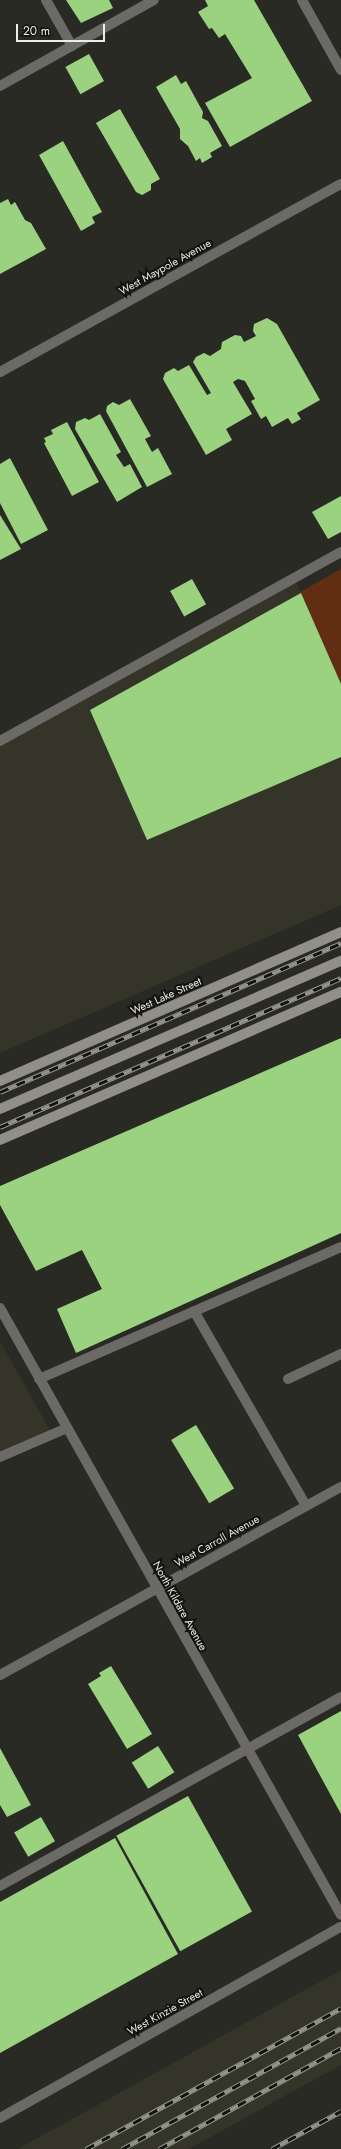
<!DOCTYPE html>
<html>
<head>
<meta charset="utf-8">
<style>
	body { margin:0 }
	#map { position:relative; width:341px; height:2149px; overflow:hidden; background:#2a2a24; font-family:Jost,sans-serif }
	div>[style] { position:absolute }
	.built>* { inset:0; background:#343428 }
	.green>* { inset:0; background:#612e14 }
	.building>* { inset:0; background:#9ad280; transform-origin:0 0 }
	.service>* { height:10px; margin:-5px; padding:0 5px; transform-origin:5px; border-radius:5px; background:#6c6a67 }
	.minor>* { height:10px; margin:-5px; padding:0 5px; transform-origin:5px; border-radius:5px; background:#6c6a67 }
	.secondary>* { height:10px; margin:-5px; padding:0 5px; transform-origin:5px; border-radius:5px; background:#928e8a }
	.rail>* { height:4.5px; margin-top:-2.25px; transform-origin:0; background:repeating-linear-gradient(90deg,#12120f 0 9px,#94948f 0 18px); box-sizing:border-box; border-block:1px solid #94948f }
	span { translate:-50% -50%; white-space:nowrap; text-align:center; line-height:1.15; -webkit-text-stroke:4px #12120f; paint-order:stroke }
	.street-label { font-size:11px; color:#edede8 }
	.scale { position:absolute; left:16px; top:24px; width:89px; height:18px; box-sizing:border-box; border:2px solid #edede8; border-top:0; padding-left:5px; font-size:12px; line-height:14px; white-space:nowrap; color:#edede8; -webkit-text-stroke:3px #12120f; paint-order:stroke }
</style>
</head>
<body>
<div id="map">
	<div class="built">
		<i style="clip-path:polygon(294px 578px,341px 687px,341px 905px,0 1053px,0 741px)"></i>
		<i style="clip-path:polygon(0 1341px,52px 1434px,0 1457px)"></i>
		<i style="clip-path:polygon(341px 1970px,341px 2065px,189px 2149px,18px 2149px)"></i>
	</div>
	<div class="green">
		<i style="clip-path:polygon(341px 569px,341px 686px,300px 592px)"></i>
	</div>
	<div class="building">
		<i style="clip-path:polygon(66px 0,109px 0,113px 8px,81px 23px)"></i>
		<i style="clip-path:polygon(205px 0,254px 0,312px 101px,230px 147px,205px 103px,252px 78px,225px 34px,219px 38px,212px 28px,209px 29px,198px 12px,208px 6px)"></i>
		<i style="left:89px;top:54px;width:31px;height:27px;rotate:61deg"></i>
		<i style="clip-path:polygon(176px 75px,181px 84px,186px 81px,203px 112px,202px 118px,208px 121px,222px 146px,210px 153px,212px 157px,202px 163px,200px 158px,196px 161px,188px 146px,180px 139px,180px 129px,156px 87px)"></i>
		<i style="clip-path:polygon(120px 109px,160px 179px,151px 184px,151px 190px,142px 195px,136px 192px,96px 123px)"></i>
		<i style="clip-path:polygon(63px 141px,102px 212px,92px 217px,95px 223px,81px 231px,39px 155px)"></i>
		<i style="clip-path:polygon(8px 199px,11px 205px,15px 202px,25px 220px,31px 223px,46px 249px,0 274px,0 203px)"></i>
		<i style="clip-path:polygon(267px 318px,277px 324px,320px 400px,297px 413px,301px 419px,292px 424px,288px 418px,272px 427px,266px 416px,261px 419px,251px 401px,255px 399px,245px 381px,238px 379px,233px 382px,252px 414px,226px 429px,232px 440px,206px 455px,163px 379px,165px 373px,174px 368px,178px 371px,189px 365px,207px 395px,211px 393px,193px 362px,196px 357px,204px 353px,210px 356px,221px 349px,222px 342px,235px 335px,241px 336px,244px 342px,256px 336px,253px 331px,254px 324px)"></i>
		<i style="clip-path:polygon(130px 399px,151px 436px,145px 439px,152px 452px,158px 448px,172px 474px,147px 487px,106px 411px,107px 406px,113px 402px,119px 405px)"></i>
		<i style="clip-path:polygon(100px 414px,121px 452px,116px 455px,124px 467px,130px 464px,142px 487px,117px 502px,75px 429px,76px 422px,85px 418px,89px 420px)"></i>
		<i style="clip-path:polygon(67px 422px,99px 482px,72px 496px,44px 443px,46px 442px,44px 438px,53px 434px,51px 430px)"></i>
		<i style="clip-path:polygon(10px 458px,48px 530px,21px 544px,0 503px,0 464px)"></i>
		<i style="clip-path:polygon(341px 496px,341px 532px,328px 539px,312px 512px)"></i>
		<i style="clip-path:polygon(0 515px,21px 549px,0 560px)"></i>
		<i style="left:192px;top:579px;width:29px;height:25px;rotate:61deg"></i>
		<i style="clip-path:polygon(301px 593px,341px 684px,341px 757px,147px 840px,90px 710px)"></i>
		<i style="clip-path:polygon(341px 1038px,341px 1233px,76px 1353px,57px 1309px,102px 1289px,82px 1250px,36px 1271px,0 1205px,0 1186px)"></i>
		<i style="left:196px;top:1425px;width:74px;height:29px;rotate:59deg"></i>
		<i style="clip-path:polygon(111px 1666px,152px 1734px,127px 1749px,88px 1684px,101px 1676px,99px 1673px)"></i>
		<i style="clip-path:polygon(341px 1711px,341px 1814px,298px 1735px)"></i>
		<i style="left:158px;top:1746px;width:31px;height:31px;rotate:58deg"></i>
		<i style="clip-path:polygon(0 1748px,31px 1805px,7px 1817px,0 1805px)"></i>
		<i style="left:188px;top:1796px;width:132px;height:82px;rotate:61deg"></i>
		<i style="left:41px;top:1817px;width:28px;height:31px;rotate:60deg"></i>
		<i style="clip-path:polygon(115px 1838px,178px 1954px,0 2053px,0 1902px)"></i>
	</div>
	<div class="service">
		<i style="left:46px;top:0;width:53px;rotate:60.5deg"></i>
		<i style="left:0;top:86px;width:176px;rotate:-29.2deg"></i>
		<i style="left:0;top:741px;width:390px;rotate:-29deg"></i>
		<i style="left:194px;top:1311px;width:225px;rotate:60.1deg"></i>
		<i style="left:39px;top:1379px;width:330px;rotate:-23.6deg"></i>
		<i style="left:288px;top:1379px;width:59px;rotate:-25.3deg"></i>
		<i style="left:0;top:1457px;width:73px;rotate:-23.4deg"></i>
		<i style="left:0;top:1886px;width:390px;rotate:-29deg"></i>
	</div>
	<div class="minor">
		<i style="left:302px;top:0;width:80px;rotate:60.9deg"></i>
		<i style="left:0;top:372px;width:389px;rotate:-28.9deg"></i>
		<i style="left:0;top:1308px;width:696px;rotate:60.67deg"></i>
		<i style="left:0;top:1675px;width:389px;rotate:-28.9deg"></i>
		<i style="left:0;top:2118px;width:391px;rotate:-29.3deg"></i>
	</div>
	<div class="secondary">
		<i style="left:0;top:1081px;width:372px;rotate:-23.6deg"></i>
		<i style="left:0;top:1109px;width:372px;rotate:-23.5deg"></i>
		<i style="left:0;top:1140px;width:372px;rotate:-23.5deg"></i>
	</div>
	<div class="rail">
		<i style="left:0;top:1092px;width:372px;rotate:-23.6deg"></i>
		<i style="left:0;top:1127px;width:372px;rotate:-23.6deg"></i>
		<i style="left:86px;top:2149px;width:291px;rotate:-28.9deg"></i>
		<i style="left:122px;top:2149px;width:250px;rotate:-28.9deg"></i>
		<i style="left:159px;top:2149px;width:208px;rotate:-29deg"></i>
		<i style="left:272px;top:2149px;width:79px;rotate:-28.8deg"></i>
	</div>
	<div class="street-label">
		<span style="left:165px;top:267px;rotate:-29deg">West Maypole Avenue</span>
		<span style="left:166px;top:996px;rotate:-24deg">West Lake Street</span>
		<span style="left:217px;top:1541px;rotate:-29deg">West Carroll Avenue</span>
		<span style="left:180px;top:1606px;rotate:61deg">North Kildare Avenue</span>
		<span style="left:165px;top:2012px;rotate:-29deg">West Kinzie Street</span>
	</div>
	<div class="scale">20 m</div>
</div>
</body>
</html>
